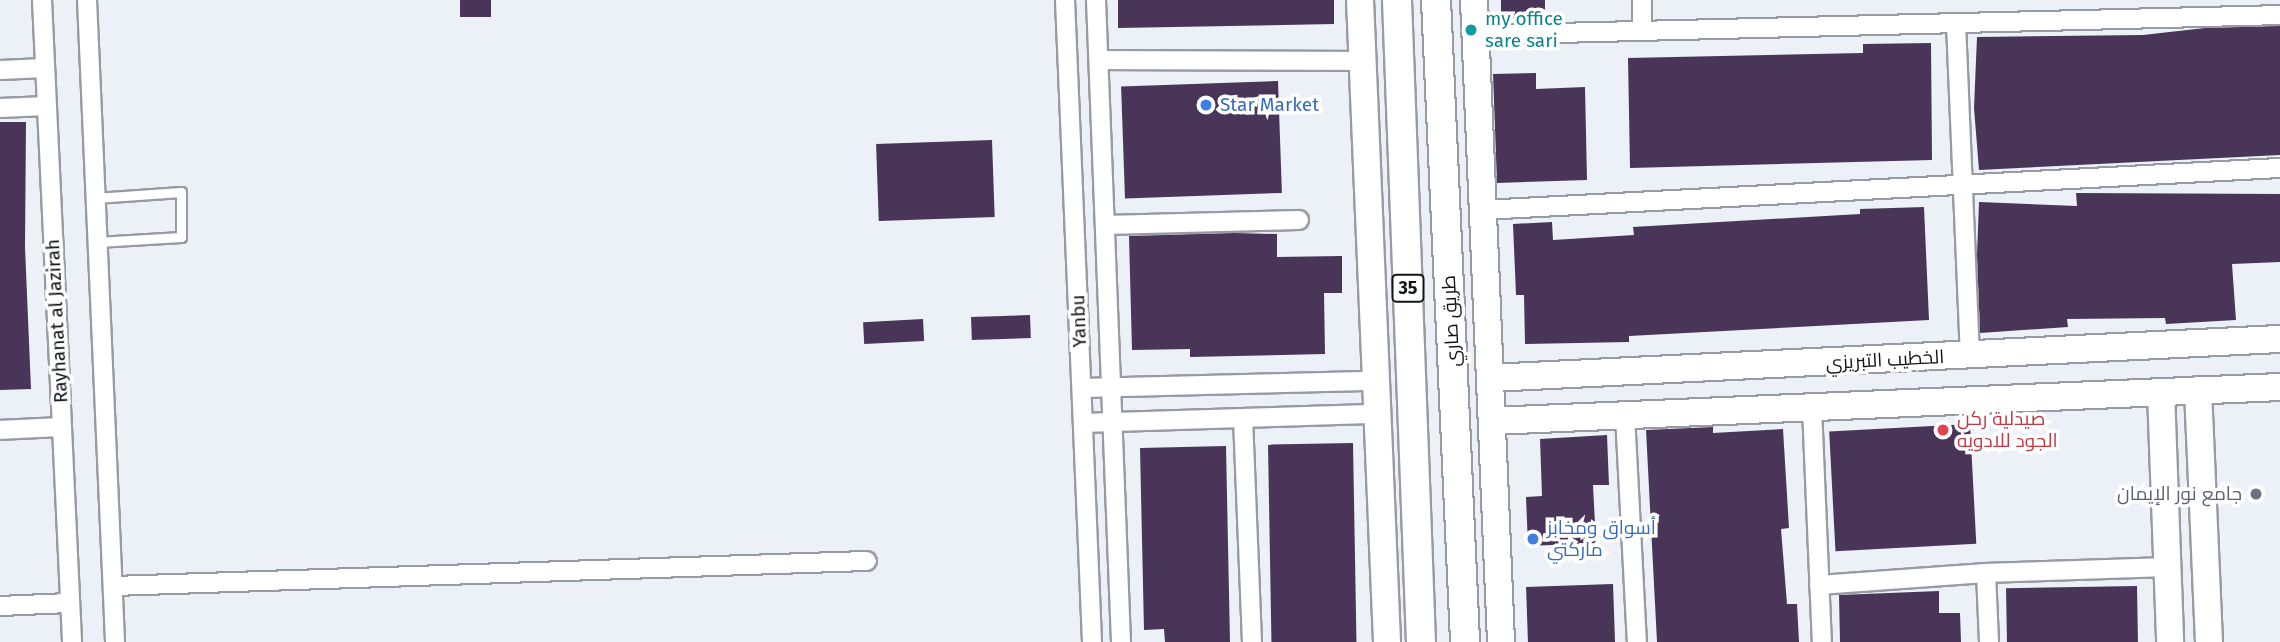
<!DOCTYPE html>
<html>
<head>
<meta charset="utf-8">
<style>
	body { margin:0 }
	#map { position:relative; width:2280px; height:642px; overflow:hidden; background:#ecf0f7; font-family:"Fira Sans",Cairo,sans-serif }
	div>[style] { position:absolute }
	.building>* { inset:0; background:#493558; transform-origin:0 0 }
	.roads { filter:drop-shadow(2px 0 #989ba2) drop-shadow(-2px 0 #989ba2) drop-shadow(0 2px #989ba2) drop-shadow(0 -2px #989ba2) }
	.lane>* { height:9px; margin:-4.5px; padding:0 4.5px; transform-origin:4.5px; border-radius:4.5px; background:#fff }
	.street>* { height:18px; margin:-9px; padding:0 9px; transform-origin:9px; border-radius:9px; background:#fff }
	.secondary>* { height:26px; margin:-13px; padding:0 13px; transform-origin:13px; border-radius:13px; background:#fff }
	.primary>* { height:28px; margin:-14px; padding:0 14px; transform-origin:14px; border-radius:14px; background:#fff }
	.dots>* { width:19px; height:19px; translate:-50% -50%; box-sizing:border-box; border:4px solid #fff; border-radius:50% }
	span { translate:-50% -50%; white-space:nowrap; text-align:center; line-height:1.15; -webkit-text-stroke:7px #fff; paint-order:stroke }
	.shield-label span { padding:2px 5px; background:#fff; border:2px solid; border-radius:5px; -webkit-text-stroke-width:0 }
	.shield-label { font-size:18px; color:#121416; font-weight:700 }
	.culture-label { font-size:19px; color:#0d838f }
	.left { translate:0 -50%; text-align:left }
	.shop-label { font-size:19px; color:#366cbe }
	.street-label { font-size:19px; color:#121416 }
	.health-label { font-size:19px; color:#be3a42 }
	.worship-label { font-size:19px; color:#5b616d }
	.right { translate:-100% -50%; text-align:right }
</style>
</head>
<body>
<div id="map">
	<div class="building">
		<i style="left:460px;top:0;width:31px;height:17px"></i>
		<i style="clip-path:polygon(1118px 0,1334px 0,1334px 24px,1118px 28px)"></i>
		<i style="left:1501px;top:0;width:44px;height:19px"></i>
		<i style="clip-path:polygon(2280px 26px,2280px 155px,1979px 170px,1974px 108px,1977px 37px,2143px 35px,2205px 28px)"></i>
		<i style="clip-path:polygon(1931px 43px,1932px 160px,1630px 168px,1628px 58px,1863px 53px,1863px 44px)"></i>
		<i style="clip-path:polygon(1536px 73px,1536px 89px,1585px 87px,1587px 180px,1497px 183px,1493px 74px)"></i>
		<i style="left:1278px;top:81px;width:112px;height:157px;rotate:88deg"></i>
		<i style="clip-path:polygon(0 122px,26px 122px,25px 247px,31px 389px,0 390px)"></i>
		<i style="left:992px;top:140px;width:77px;height:116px;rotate:88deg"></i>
		<i style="clip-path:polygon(2076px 193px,2280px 194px,2280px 262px,2232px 264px,2236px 320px,2166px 324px,2165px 318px,2067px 319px,2068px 327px,1980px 333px,1977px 255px,1979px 202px,2077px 206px)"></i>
		<i style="clip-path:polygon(1924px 207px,1929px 320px,1629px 336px,1629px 342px,1525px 344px,1524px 295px,1516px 295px,1513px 224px,1552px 222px,1553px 240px,1634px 235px,1633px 227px,1860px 214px,1860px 209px)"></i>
		<i style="clip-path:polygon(1234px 233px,1277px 234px,1277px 257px,1342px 256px,1342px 293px,1324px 293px,1325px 354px,1190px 357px,1190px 349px,1132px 350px,1129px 236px)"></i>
		<i style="left:1030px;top:315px;width:23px;height:59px;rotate:88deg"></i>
		<i style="left:923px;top:319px;width:22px;height:60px;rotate:87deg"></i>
		<i style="left:1970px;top:424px;width:120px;height:141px;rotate:87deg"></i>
		<i style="clip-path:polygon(1713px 427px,1713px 433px,1783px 429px,1789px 528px,1781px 529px,1787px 604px,1797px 604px,1799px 642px,1657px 642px,1646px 430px)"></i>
		<i style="clip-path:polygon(1607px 435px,1609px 485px,1593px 485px,1596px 543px,1528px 546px,1526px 497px,1542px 496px,1540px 439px)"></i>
		<i style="left:1353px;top:443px;width:199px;height:85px;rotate:89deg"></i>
		<i style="clip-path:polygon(1226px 446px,1230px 642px,1165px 642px,1164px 629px,1144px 630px,1140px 448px)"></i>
		<i style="left:1613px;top:584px;width:58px;height:87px;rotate:88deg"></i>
		<i style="left:2137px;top:586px;width:56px;height:131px;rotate:89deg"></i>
		<i style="clip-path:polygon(1939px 591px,1939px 613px,1960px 613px,1961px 642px,1840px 642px,1839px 595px)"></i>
	</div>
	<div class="roads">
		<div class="lane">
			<i style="left:95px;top:198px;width:86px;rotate:-4deg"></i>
			<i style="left:181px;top:192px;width:45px;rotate:90deg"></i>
			<i style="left:181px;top:237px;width:84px;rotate:176.6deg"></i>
		</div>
		<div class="street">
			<i style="left:42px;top:0;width:643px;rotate:87.32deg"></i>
			<i style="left:87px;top:0;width:643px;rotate:87.5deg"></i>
			<i style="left:1065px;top:0;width:643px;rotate:87.59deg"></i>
			<i style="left:1096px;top:0;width:642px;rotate:87.77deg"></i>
			<i style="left:1642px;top:0;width:31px;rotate:90deg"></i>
			<i style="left:1956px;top:23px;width:334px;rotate:87.6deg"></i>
			<i style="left:1476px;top:35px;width:804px;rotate:-1.42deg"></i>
			<i style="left:1099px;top:60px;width:263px;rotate:0.2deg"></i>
			<i style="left:0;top:70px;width:45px;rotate:-2.5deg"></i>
			<i style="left:0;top:108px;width:47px;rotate:-2.4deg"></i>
			<i style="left:1483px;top:210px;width:798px;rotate:-3.02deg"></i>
			<i style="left:1105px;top:225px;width:194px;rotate:-1.5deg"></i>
			<i style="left:1082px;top:388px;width:294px;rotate:-1.4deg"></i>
			<i style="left:1812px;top:407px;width:235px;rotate:87.6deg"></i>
			<i style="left:1625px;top:415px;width:227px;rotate:87deg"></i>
			<i style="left:1243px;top:418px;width:224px;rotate:87.7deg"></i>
			<i style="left:1083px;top:423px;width:294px;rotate:-1.8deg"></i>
			<i style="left:0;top:430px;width:62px;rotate:-2.8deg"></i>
			<i style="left:1986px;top:573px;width:69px;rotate:87.5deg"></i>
			<i style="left:1819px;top:585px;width:167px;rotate:-4.1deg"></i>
			<i style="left:1986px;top:573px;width:181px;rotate:-1.9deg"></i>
			<i style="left:113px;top:586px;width:754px;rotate:-1.9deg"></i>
			<i style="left:0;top:606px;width:70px;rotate:-2.5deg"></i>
		</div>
		<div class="secondary">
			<i style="left:1360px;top:0;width:643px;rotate:87.59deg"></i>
			<i style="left:1474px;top:0;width:643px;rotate:87.59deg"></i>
			<i style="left:1490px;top:378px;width:791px;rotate:-2.83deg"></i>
			<i style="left:2198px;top:390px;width:252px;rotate:87.5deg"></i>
			<i style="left:2161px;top:392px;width:250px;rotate:87.9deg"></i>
			<i style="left:1492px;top:421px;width:789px;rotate:-2.47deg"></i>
		</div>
		<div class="primary">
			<i style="left:1397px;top:0;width:642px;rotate:87.86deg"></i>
			<i style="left:1436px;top:0;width:643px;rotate:87.41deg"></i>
		</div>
	</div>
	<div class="dots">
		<i style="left:1471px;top:30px;background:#0f9aa8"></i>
		<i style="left:1206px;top:105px;background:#3f7fe0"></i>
		<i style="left:1943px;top:430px;background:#e0444e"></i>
		<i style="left:2256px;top:494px;background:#6b7280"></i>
		<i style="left:1533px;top:539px;background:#3f7fe0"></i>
	</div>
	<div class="shield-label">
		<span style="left:1408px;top:288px">35</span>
	</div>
	<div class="culture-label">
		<span class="left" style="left:1485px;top:30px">my office<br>sare sari</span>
	</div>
	<div class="shop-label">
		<span class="left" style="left:1220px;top:105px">Star Market</span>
		<span class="left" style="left:1547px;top:539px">أسواق ومخابز<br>ماركتي</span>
	</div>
	<div class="street-label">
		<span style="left:57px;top:321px;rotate:-93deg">Rayhanat al Jazirah</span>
		<span style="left:1079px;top:321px;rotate:-92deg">Yanbu</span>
		<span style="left:1451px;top:321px;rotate:-93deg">طريق صاري</span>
		<span style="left:1885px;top:360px;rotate:-3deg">الخطيب التبريزي</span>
	</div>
	<div class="health-label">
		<span class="left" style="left:1957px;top:430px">صيدلية ركن<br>الجود للادويه</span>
	</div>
	<div class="worship-label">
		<span class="right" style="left:2242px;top:494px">جامع نور الإيمان</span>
	</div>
</div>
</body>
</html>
